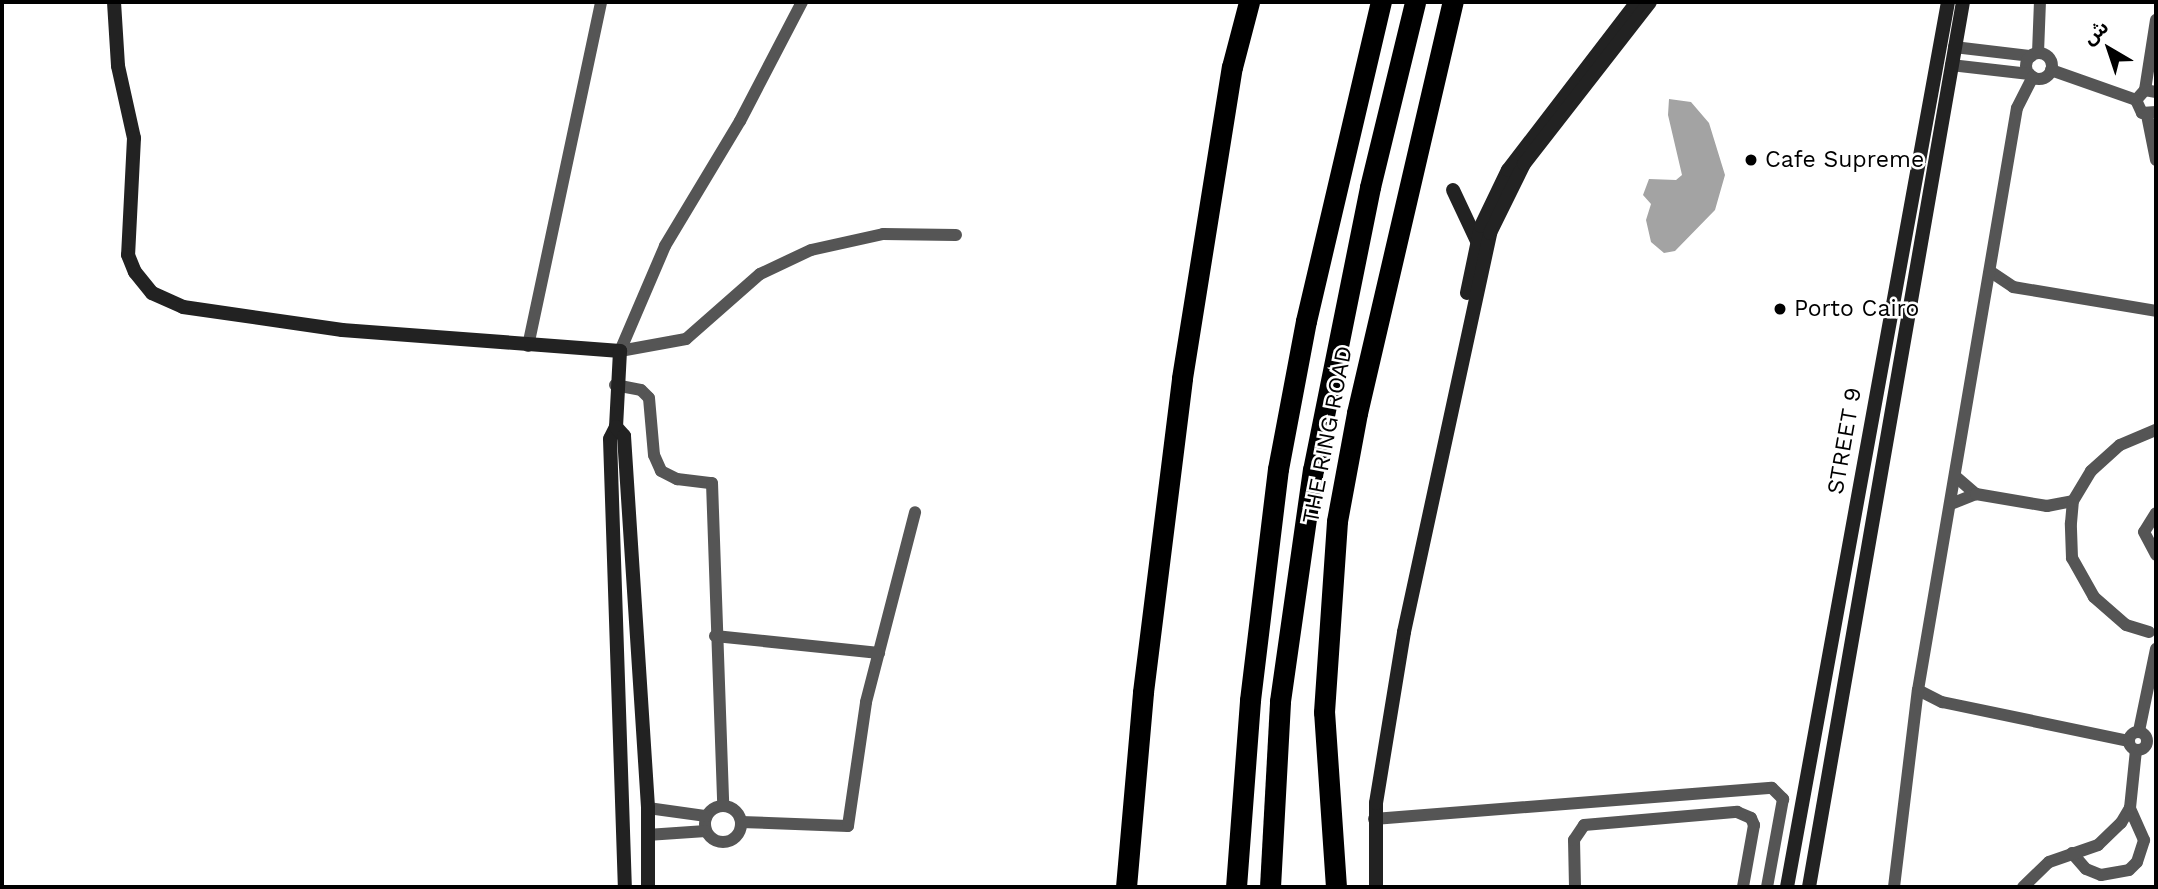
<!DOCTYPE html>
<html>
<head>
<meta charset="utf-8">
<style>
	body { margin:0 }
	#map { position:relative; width:2158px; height:889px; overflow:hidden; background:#fff; font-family:"Work Sans","Noto Sans Arabic",sans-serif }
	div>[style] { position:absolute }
	.water>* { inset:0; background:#a3a3a3 }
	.street>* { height:12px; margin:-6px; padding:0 6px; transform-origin:6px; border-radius:6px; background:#555 }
	.street>.ring { margin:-6px; padding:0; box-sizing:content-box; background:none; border:12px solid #555; border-radius:50% }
	.secondary>* { height:14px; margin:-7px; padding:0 7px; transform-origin:7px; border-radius:7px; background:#222 }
	.highway>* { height:21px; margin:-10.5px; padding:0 10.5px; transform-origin:10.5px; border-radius:10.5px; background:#000 }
	.dots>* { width:19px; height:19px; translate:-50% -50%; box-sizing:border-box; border:4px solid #fff; border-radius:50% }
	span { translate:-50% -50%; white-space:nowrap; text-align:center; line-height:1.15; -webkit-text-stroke:5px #fff; paint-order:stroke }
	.poi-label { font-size:23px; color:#000 }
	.left { translate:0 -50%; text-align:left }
	.street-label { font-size:23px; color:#000 }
	.frame { position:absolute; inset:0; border:4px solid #000; pointer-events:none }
	.north { position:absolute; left:2074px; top:14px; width:70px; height:70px; -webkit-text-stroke:5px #fff; paint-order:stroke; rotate:321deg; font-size:19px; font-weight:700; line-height:28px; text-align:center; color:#000 }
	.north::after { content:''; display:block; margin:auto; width:24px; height:32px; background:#000; clip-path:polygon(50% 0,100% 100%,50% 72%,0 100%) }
</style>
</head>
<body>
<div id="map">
	<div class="water">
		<i style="clip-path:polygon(1669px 99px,1691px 102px,1709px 123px,1725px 175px,1715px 210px,1675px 251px,1664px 253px,1651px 242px,1646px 220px,1651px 204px,1643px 195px,1649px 179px,1676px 180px,1682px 175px,1668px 115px)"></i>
	</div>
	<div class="street">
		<i style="left:802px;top:2px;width:134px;rotate:117.5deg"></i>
		<i style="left:740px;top:121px;width:146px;rotate:121deg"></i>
		<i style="left:665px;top:246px;width:114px;rotate:113.2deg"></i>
		<i style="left:620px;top:351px;width:67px;rotate:-10.3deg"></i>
		<i style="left:686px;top:339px;width:98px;rotate:-41.3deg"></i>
		<i style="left:760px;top:274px;width:56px;rotate:-25.2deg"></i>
		<i style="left:811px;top:250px;width:74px;rotate:-12.5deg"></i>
		<i style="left:883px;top:234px;width:73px;rotate:0.8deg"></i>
		<i style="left:1954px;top:47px;width:78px;rotate:6.7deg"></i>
		<i style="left:2038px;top:53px;width:51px;rotate:-87.8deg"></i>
		<i class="ring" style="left:2026px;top:53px;width:14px;height:14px"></i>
		<i style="left:1951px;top:65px;width:79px;rotate:6.6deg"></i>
		<i style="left:2051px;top:70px;width:90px;rotate:19.4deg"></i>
		<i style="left:2145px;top:90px;width:71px;rotate:-81.1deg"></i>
		<i style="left:2156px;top:92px;width:11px;rotate:-170deg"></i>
		<i style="left:2145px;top:90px;width:13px;rotate:132deg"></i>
		<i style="left:2136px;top:100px;width:14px;rotate:65deg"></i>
		<i style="left:2142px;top:113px;width:14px;rotate:-4deg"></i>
		<i style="left:2147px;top:115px;width:46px;rotate:78.7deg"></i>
		<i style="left:1991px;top:272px;width:27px;rotate:34deg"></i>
		<i style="left:2013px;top:287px;width:145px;rotate:9.5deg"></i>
		<i style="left:528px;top:346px;width:352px;rotate:-78deg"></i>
		<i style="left:615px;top:385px;width:26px;rotate:11deg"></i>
		<i style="left:641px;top:390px;width:11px;rotate:45deg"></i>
		<i style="left:649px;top:398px;width:57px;rotate:85deg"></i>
		<i style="left:654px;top:455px;width:17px;rotate:66deg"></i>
		<i style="left:661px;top:471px;width:18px;rotate:27deg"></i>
		<i style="left:677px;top:479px;width:35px;rotate:7deg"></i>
		<i style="left:712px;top:483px;width:322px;rotate:88deg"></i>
		<i style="left:1955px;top:476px;width:28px;rotate:41deg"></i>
		<i style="left:1951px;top:504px;width:27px;rotate:-22deg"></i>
		<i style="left:1976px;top:494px;width:72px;rotate:9.6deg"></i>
		<i style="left:2047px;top:506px;width:26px;rotate:-11deg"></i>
		<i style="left:2156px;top:513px;width:22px;rotate:122deg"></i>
		<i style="left:2144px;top:532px;width:26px;rotate:62deg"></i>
		<i style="left:2149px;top:632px;width:24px;rotate:-163deg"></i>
		<i style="left:2126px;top:625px;width:43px;rotate:-138.8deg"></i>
		<i style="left:2094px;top:597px;width:45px;rotate:-119.4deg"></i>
		<i style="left:2072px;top:558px;width:35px;rotate:-92deg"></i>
		<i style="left:2071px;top:523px;width:22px;rotate:-85deg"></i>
		<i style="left:2073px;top:501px;width:35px;rotate:-59deg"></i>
		<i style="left:2091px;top:471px;width:39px;rotate:-42deg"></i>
		<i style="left:2120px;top:445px;width:39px;rotate:-23deg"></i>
		<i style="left:715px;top:636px;width:165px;rotate:5.9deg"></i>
		<i style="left:1918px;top:690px;width:27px;rotate:27deg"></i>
		<i style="left:1942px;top:702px;width:190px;rotate:11.8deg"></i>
		<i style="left:2139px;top:731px;width:84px;rotate:-78.3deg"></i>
		<i class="ring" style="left:2129px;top:732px;width:6px;height:6px"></i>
		<i class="ring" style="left:705px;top:806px;width:24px;height:24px"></i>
		<i style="left:648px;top:808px;width:59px;rotate:7.9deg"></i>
		<i style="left:1374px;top:819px;width:399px;rotate:-4.5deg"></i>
		<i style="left:1772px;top:788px;width:16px;rotate:45deg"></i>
		<i style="left:1783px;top:799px;width:89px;rotate:100.3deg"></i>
		<i style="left:741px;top:822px;width:107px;rotate:2.1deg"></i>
		<i style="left:848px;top:826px;width:125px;rotate:-81.7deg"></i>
		<i style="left:866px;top:702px;width:196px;rotate:-75.5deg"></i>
		<i style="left:647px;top:835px;width:59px;rotate:-3.9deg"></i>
		<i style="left:2072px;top:853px;width:21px;rotate:49deg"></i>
		<i style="left:2086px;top:869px;width:16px;rotate:22deg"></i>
		<i style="left:2101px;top:875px;width:28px;rotate:-10deg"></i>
		<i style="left:2129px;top:870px;width:11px;rotate:-45deg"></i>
		<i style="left:2137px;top:862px;width:23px;rotate:-72deg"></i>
		<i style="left:2144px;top:840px;width:35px;rotate:-114deg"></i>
		<i style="left:1575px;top:887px;width:47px;rotate:-91.2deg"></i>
		<i style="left:1574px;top:840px;width:18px;rotate:-56deg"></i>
		<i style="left:1584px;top:825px;width:154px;rotate:-4.9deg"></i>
		<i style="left:1737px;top:812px;width:15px;rotate:23deg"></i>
		<i style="left:1751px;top:818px;width:8px;rotate:67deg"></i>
		<i style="left:1754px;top:825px;width:63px;rotate:100.1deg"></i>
		<i style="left:1894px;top:887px;width:198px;rotate:-83.1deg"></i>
		<i style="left:1918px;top:690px;width:590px;rotate:-80.35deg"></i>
		<i style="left:2017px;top:108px;width:35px;rotate:-63deg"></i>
		<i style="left:2023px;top:887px;width:36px;rotate:-44deg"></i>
		<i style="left:2049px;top:862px;width:52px;rotate:-19.1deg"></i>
		<i style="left:2098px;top:845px;width:32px;rotate:-44deg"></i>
		<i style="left:2121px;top:823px;width:17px;rotate:-59deg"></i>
		<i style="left:2130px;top:808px;width:58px;rotate:-84.1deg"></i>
	</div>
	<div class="secondary">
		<i style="left:114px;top:2px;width:64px;rotate:86.4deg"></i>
		<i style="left:118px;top:66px;width:74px;rotate:77.5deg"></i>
		<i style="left:134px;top:138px;width:117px;rotate:92.9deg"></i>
		<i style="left:128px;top:255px;width:18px;rotate:68deg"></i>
		<i style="left:135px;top:272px;width:27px;rotate:51deg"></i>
		<i style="left:152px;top:293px;width:34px;rotate:24deg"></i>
		<i style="left:183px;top:307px;width:161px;rotate:8.2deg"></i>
		<i style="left:342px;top:330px;width:279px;rotate:4.3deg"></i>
		<i style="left:620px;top:351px;width:76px;rotate:93deg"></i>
		<i style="left:616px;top:427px;width:13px;rotate:117deg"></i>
		<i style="left:610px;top:439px;width:448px;rotate:88.1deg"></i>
		<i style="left:1453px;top:190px;width:56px;rotate:64.8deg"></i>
		<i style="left:1467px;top:293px;width:68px;rotate:-78.2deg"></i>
		<i style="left:1481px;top:226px;width:62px;rotate:-64.3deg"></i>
		<i style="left:1508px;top:170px;width:212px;rotate:-52.5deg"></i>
		<i style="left:616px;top:427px;width:12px;rotate:48deg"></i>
		<i style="left:624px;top:436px;width:373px;rotate:86.3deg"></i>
		<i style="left:648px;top:808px;width:79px;rotate:90deg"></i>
		<i style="left:1376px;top:887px;width:84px;rotate:-90deg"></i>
		<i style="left:1376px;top:803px;width:173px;rotate:-80.7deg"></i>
		<i style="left:1404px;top:632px;width:408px;rotate:-77.8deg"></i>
		<i style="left:1490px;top:233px;width:77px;rotate:-63.8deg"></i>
		<i style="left:1524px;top:164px;width:205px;rotate:-52.1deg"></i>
		<i style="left:1787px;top:887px;width:900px;rotate:-79.69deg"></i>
		<i style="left:1809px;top:887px;width:898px;rotate:-80.13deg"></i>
	</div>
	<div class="highway">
		<i style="left:1126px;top:887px;width:196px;rotate:-85deg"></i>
		<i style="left:1143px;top:692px;width:316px;rotate:-82.9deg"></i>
		<i style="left:1182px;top:378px;width:315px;rotate:-80.9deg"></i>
		<i style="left:1232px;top:67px;width:67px;rotate:-75.3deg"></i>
		<i style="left:1236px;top:887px;width:188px;rotate:-85.7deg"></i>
		<i style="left:1250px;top:700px;width:233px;rotate:-83.1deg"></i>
		<i style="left:1278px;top:469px;width:151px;rotate:-79.3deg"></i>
		<i style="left:1306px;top:321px;width:328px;rotate:-76.8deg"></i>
		<i style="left:1270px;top:887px;width:186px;rotate:-86.9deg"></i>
		<i style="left:1280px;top:701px;width:233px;rotate:-81.9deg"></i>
		<i style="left:1313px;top:470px;width:289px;rotate:-78.6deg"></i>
		<i style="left:1370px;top:187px;width:190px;rotate:-76.3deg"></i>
		<i style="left:1336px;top:887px;width:175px;rotate:-93.9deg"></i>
		<i style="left:1324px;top:712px;width:191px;rotate:-86.1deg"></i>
		<i style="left:1337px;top:521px;width:110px;rotate:-79.5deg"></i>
		<i style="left:1357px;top:413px;width:422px;rotate:-76.9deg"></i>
	</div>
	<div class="dots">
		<i style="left:1751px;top:160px;background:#000"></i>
		<i style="left:1780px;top:309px;background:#000"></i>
	</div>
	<div class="poi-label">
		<span class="left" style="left:1765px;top:160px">Cafe Supreme</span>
		<span class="left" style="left:1794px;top:309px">Porto Cairo</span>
	</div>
	<div class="street-label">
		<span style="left:1328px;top:435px;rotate:-79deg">THE RING ROAD</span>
		<span style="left:1845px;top:441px;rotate:-80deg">STREET 9</span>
	</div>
	<div class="frame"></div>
	<div class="north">ش</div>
</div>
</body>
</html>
